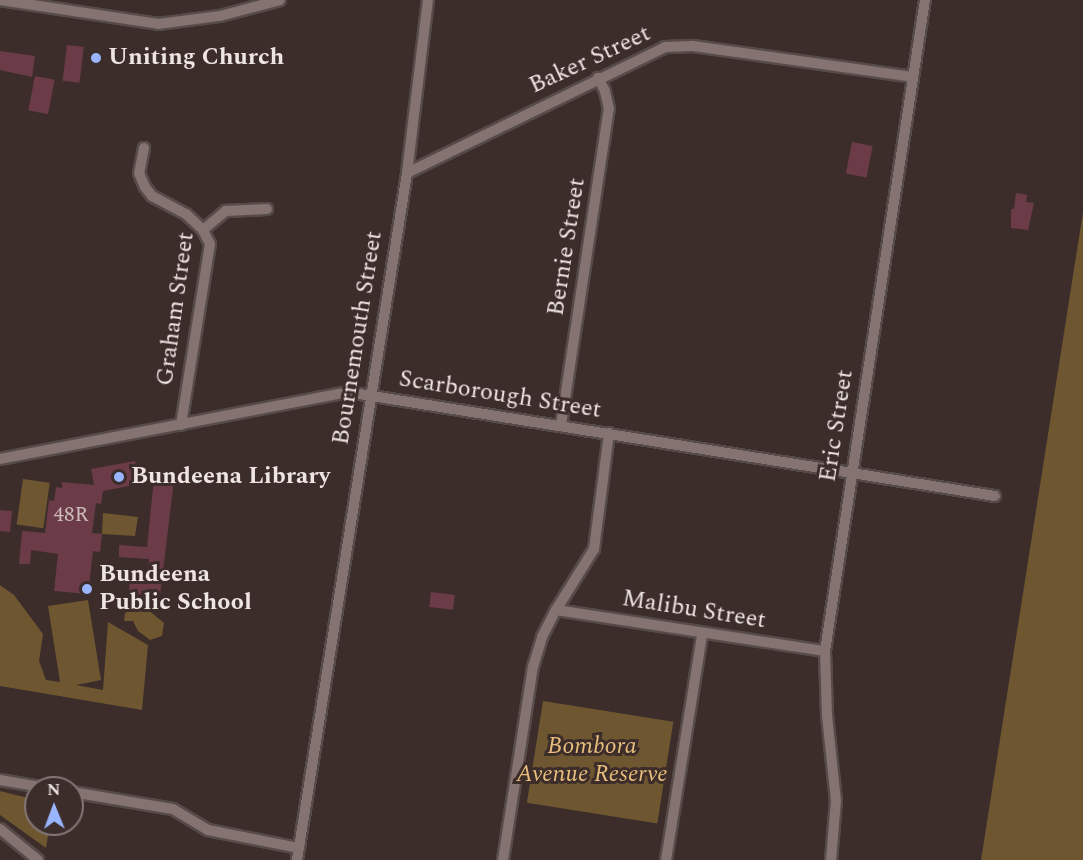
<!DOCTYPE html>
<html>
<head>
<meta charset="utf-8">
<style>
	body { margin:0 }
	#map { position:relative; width:1083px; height:860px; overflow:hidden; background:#3c2d2b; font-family:Spectral,serif }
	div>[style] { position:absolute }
	.green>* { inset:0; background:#6d5630; transform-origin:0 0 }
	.building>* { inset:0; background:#6b3c47; transform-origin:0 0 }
	.roads { filter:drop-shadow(2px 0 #574b49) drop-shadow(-2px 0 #574b49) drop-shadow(0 2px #574b49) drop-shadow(0 -2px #574b49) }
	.street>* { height:10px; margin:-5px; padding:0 5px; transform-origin:5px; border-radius:5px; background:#847370 }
	.dots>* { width:16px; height:16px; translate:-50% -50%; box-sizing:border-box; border:3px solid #3c2d2b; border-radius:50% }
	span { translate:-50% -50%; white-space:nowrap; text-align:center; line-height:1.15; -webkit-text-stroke:6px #3c2d2b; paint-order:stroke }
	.number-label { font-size:21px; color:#cdbabb }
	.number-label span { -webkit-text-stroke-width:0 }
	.poi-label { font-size:24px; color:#eee4e2; font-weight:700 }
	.left { translate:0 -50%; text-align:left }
	.street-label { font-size:24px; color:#eee4e2 }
	.park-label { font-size:24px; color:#e6bd7b; font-style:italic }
	.north { position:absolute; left:24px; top:776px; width:60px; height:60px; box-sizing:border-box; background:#3c2d2b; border:2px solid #837674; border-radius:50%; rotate:359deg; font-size:16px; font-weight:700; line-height:24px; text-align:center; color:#eee4e2 }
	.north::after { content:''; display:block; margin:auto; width:21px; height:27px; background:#98b5fd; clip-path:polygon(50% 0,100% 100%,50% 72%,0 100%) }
</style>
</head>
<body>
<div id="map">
	<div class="green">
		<i style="clip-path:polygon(1083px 212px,1083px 860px,981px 860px)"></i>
		<i style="left:23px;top:479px;width:27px;height:46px;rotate:8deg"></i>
		<i style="clip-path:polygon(103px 513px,138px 517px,135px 536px,102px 534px)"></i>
		<i style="clip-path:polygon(0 585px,14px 595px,43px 634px,39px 661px,46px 680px,60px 682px,48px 606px,88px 600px,101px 680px,76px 685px,103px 690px,108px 622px,148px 645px,142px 710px,0 686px)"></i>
		<i style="clip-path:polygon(142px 605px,164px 623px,162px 636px,150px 640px,138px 631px,133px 621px,124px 621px,125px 613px)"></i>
		<i style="left:543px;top:701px;width:132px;height:103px;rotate:9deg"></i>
		<i style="clip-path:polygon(0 791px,36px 800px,36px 824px,50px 824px,46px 848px,0 815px)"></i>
	</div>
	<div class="building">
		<i style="left:67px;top:45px;width:17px;height:36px;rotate:7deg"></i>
		<i style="clip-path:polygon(0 51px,35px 56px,32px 77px,0 70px)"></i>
		<i style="left:35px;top:76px;width:20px;height:35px;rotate:11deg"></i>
		<i style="left:852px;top:142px;width:21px;height:32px;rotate:11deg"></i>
		<i style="clip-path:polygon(1016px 193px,1027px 195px,1026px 202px,1034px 203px,1028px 230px,1011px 228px,1011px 209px,1014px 209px)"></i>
		<i style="clip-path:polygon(135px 461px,139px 484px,103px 491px,101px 504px,96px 503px,92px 533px,102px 534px,100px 552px,93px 551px,88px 594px,54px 591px,58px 554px,31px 550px,30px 564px,19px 564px,22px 531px,45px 533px,49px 500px,54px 501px,56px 487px,62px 488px,62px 482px,94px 485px,91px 469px)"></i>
		<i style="clip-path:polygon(154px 478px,174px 480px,160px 596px,129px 593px,130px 577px,148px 579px,149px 559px,119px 557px,119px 545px,147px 547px)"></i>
		<i style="clip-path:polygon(0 510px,12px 511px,10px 532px,0 531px)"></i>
		<i style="left:431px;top:592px;width:24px;height:15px;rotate:7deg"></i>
	</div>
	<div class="roads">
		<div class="street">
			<i style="left:0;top:0;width:160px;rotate:8.6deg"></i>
			<i style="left:158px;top:24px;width:63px;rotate:-7.4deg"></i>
			<i style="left:220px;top:16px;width:62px;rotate:-14.9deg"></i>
			<i style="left:144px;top:148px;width:25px;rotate:101deg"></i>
			<i style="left:139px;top:173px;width:15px;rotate:67deg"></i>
			<i style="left:145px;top:187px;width:11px;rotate:52deg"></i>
			<i style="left:152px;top:196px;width:38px;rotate:28deg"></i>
			<i style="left:186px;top:214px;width:23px;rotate:43deg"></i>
			<i style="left:407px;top:173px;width:287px;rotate:-26deg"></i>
			<i style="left:665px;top:47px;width:28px;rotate:-2deg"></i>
			<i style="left:693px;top:46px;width:222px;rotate:8deg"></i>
			<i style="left:181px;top:425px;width:183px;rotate:-80.9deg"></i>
			<i style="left:210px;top:244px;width:16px;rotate:-117deg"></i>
			<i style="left:203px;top:230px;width:30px;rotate:-40deg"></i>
			<i style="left:226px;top:211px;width:41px;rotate:-2.8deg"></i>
			<i style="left:561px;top:425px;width:320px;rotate:-81.4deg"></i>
			<i style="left:609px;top:109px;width:18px;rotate:-103deg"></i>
			<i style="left:605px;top:91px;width:15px;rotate:-118deg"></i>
			<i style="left:0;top:459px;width:353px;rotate:-10.9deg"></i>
			<i style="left:347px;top:392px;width:656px;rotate:9.12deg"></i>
			<i style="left:556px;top:610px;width:272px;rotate:8.7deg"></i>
			<i style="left:0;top:780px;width:48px;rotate:9.7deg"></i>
			<i style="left:72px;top:792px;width:102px;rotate:9.6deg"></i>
			<i style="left:173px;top:809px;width:41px;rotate:31deg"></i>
			<i style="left:208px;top:830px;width:93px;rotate:11.2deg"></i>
			<i style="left:0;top:829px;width:49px;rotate:39.2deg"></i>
			<i style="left:297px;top:860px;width:696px;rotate:-80.9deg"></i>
			<i style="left:407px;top:173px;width:174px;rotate:-83.1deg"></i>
			<i style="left:503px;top:860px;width:195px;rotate:-81.2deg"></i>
			<i style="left:533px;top:667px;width:31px;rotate:-73deg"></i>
			<i style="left:542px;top:637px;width:30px;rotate:-63deg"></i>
			<i style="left:556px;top:610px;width:72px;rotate:-58.1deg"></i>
			<i style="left:594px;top:549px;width:117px;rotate:-82.6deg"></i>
			<i style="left:666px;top:860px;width:229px;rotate:-80.9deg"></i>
			<i style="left:831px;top:860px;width:59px;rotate:-85.2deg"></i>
			<i style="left:836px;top:801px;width:86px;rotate:-96deg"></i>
			<i style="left:827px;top:715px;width:64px;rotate:-91.8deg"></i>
			<i style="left:825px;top:651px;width:659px;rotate:-81.27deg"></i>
		</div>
	</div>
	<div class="dots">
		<i style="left:96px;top:58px;background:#98b5fd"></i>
		<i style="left:119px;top:477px;background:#98b5fd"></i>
		<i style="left:87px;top:589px;background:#98b5fd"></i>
	</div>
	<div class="number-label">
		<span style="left:71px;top:515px">48R</span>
	</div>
	<div class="poi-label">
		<span class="left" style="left:108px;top:58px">Uniting Church</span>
		<span class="left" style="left:131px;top:477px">Bundeena Library</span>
		<span class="left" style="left:99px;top:589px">Bundeena<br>Public School</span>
	</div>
	<div class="street-label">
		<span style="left:590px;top:60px;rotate:-25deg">Baker Street</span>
		<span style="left:567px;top:247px;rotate:-81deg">Bernie Street</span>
		<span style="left:176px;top:309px;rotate:-82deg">Graham Street</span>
		<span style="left:358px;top:338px;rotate:-81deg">Bournemouth Street</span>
		<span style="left:500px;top:395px;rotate:9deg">Scarborough Street</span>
		<span style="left:837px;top:426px;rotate:-81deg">Eric Street</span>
		<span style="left:694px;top:610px;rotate:9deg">Malibu Street</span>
	</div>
	<div class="park-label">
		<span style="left:592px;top:761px">Bombora<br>Avenue Reserve</span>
	</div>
	<div class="north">N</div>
</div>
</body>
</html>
